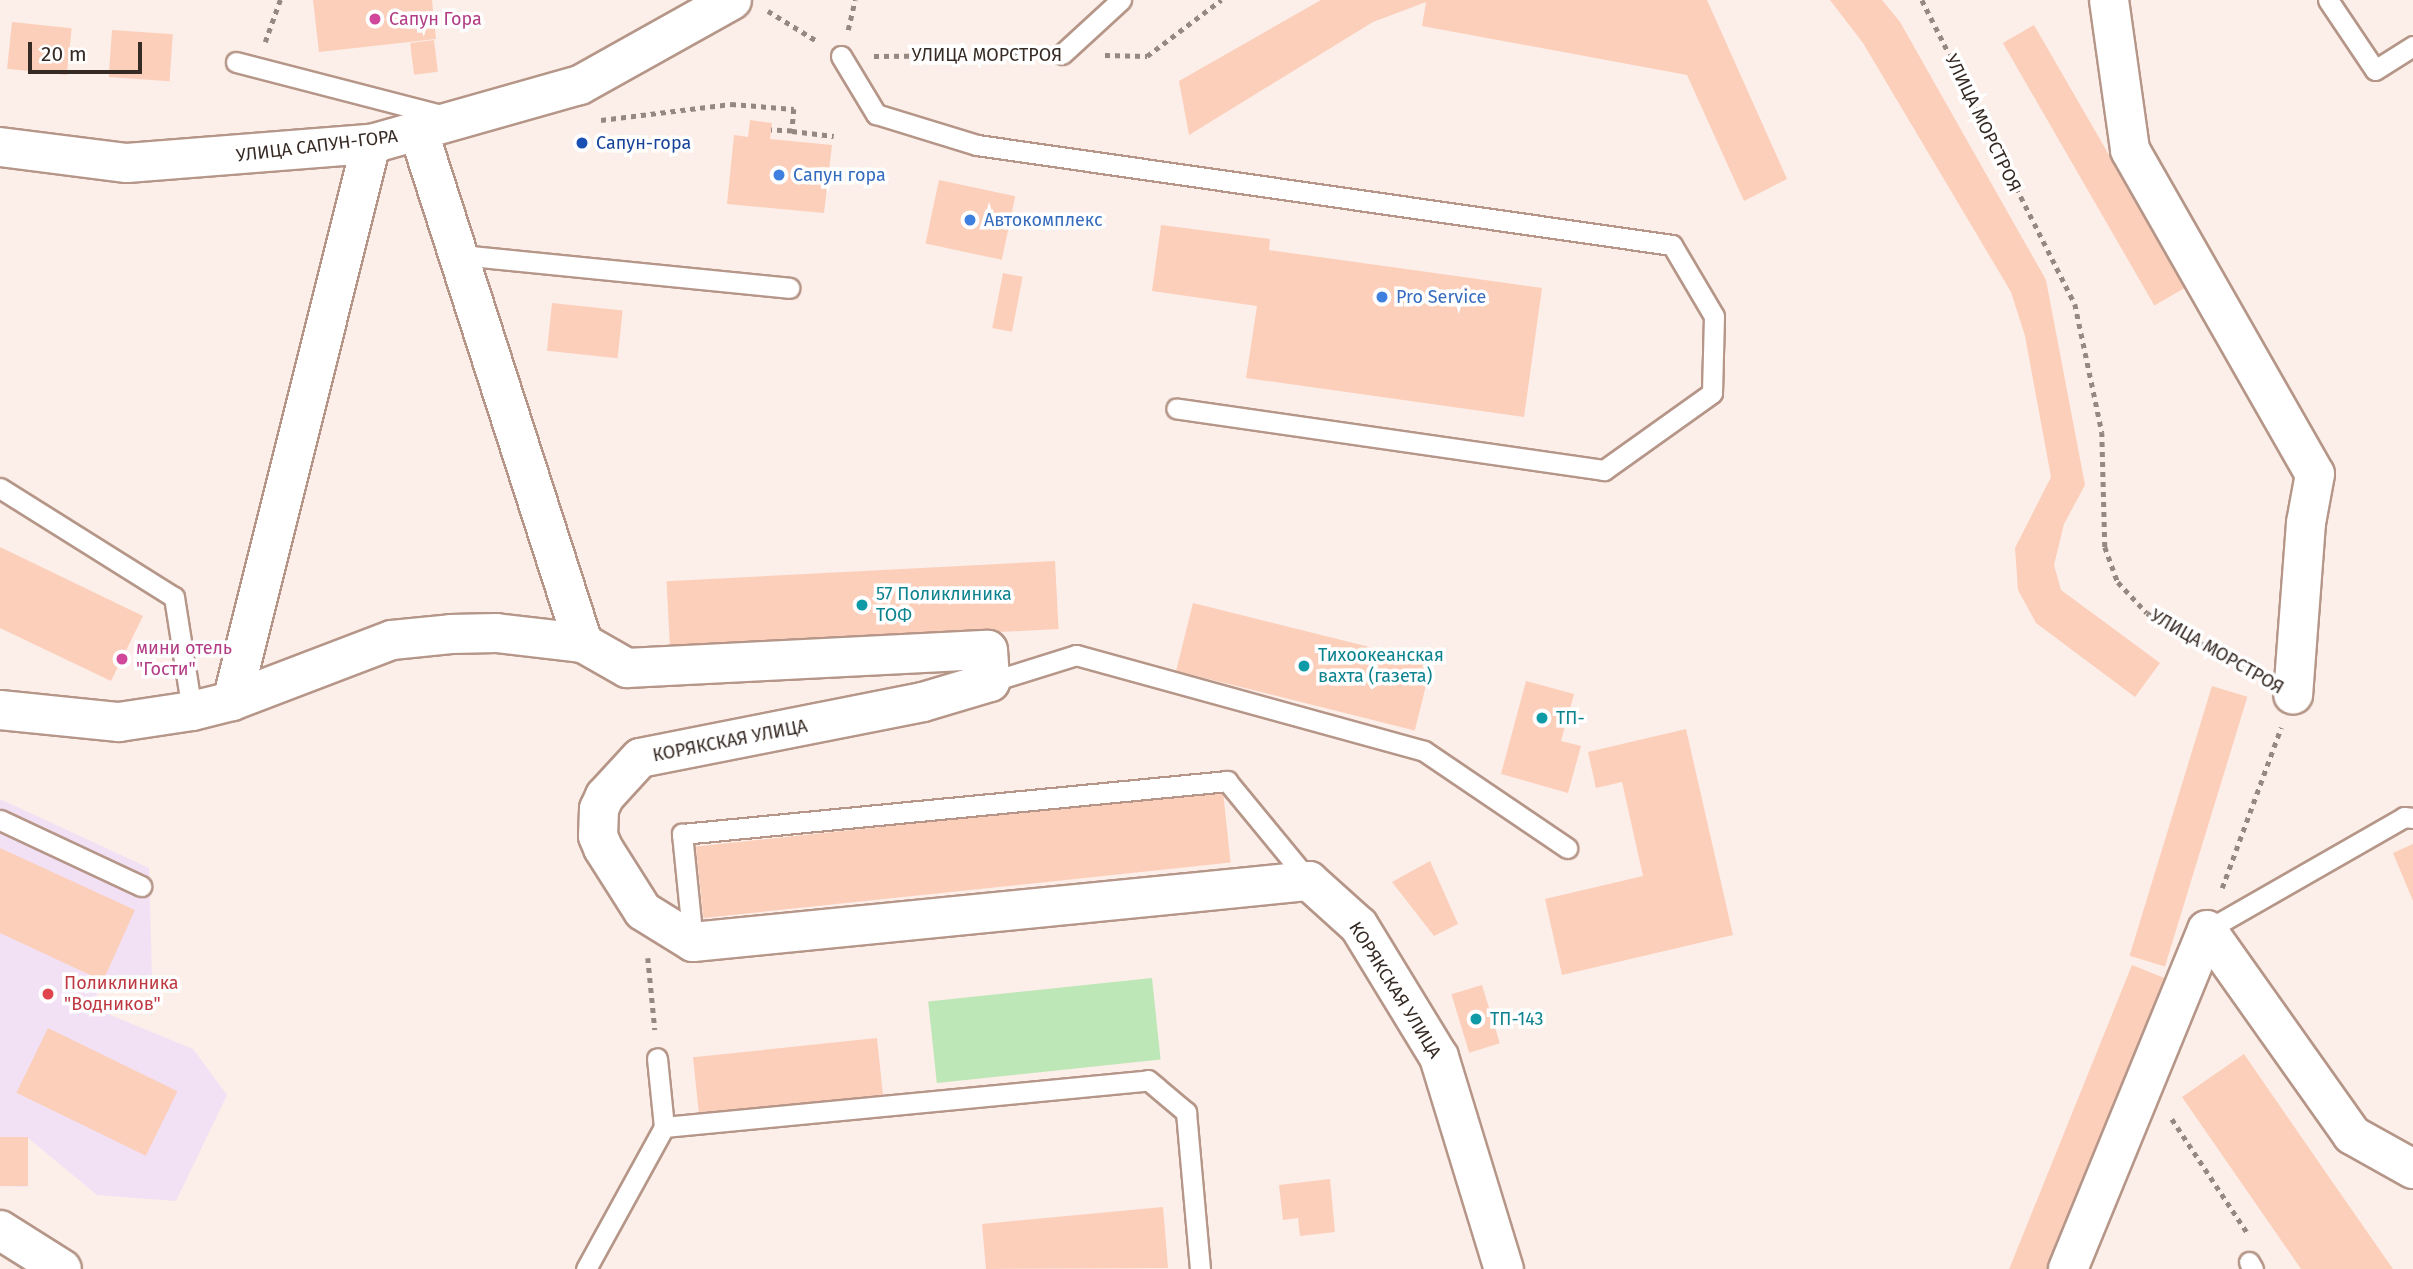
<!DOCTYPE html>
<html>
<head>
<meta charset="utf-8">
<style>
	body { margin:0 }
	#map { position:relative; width:2413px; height:1269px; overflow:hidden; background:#fceee8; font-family:"Fira Sans",sans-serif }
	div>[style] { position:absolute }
	.medical>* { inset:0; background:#f2e1f4 }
	.green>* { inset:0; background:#bde7b7; transform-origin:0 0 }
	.building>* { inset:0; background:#fccfbb; transform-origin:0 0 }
	.path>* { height:4.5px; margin-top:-2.25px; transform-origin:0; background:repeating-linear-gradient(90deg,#958882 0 5px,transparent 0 10px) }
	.roads { filter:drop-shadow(2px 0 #b59688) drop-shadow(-2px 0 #b59688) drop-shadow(0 2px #b59688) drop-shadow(0 -2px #b59688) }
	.service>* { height:19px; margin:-9.5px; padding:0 9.5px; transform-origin:9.5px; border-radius:9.5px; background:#fff }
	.minor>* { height:38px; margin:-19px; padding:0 19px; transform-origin:19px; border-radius:19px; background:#fff }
	.secondary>* { height:38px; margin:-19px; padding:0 19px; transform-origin:19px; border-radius:19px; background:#fff }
	.dots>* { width:19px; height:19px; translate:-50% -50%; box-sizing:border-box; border:4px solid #fff; border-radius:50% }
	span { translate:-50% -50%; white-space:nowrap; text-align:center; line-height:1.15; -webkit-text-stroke:7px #fff; paint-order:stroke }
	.hotel-label { font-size:18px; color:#b23c85 }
	.left { translate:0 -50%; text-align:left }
	.street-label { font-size:18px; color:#362a24 }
	.transit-label { font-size:18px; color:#164399 }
	.shop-label { font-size:18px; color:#366cbe }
	.culture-label { font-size:18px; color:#0d838f }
	.health-label { font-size:18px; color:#be3a42 }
	.scale { position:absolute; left:28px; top:42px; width:114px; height:32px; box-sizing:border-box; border:4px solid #362a24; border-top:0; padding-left:9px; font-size:21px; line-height:24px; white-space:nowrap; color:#362a24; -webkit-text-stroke:5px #fff; paint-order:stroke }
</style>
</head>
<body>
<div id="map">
	<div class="medical">
		<i style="clip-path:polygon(0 799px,149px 868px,152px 976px,103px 981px,91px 1007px,193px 1049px,227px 1095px,176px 1201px,97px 1195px,28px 1138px,27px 1187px,0 1186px)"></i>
	</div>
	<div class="green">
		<i style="left:1152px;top:978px;width:82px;height:225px;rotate:84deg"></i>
	</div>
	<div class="building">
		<i style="clip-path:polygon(313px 0,432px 0,436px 39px,319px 52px)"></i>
		<i style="clip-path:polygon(1321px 0,1707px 0,1787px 179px,1744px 201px,1687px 75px,1422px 26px,1426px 2px,1373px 22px,1189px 135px,1179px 81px)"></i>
		<i style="clip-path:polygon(1830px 0,1882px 0,1900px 22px,2046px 280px,2085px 485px,2064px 524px,2054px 565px,2061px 590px,2160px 663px,2135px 697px,2036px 623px,2018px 590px,2015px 548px,2051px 477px,2025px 336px,2011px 292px,1863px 43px)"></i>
		<i style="left:12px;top:22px;width:60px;height:47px;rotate:6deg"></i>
		<i style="left:2034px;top:25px;width:303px;height:36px;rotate:60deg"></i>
		<i style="left:112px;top:30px;width:61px;height:47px;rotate:4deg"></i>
		<i style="left:434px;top:40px;width:32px;height:24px;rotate:83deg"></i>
		<i style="clip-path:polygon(750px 120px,772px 123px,770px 139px,832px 145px,824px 213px,727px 204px,734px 135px,748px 137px)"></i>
		<i style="left:939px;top:180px;width:78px;height:65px;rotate:12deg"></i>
		<i style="clip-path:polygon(1161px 225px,1270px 239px,1269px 250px,1542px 288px,1524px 417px,1246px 378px,1257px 306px,1152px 291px)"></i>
		<i style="left:1003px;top:273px;width:20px;height:56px;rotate:11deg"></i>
		<i style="left:552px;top:303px;width:71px;height:48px;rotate:6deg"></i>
		<i style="clip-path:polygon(0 547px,143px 616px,111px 681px,0 628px)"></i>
		<i style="left:1055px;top:561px;width:68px;height:389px;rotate:87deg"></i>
		<i style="left:1193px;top:603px;width:246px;height:70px;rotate:14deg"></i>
		<i style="clip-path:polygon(1526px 681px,1574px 694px,1561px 741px,1581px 746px,1568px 793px,1501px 774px)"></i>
		<i style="left:2212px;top:686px;width:37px;height:282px;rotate:17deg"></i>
		<i style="clip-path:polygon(1686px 729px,1733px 935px,1562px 975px,1545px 899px,1643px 876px,1622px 782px,1596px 788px,1588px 752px)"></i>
		<i style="left:1223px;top:791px;width:72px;height:530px;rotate:84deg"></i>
		<i style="clip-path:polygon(2413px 844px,2413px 901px,2393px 853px)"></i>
		<i style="clip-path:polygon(0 848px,135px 910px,103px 981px,0 933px)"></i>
		<i style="clip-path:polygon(1430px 861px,1458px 924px,1434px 936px,1392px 882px)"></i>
		<i style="left:2132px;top:965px;width:37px;height:328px;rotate:22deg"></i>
		<i style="left:1482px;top:985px;width:61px;height:32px;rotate:73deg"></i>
		<i style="left:48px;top:1028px;width:144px;height:72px;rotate:26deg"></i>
		<i style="left:877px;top:1038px;width:59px;height:185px;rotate:84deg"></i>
		<i style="clip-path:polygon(2244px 1054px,2331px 1180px,2393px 1269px,2301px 1269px,2182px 1097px)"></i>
		<i style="left:0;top:1137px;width:28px;height:49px"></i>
		<i style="clip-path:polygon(1330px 1179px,1335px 1232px,1300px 1236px,1298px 1218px,1283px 1220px,1279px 1185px)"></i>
		<i style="clip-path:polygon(1163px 1207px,1168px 1268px,986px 1269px,982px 1224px)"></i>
	</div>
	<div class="path">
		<i style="left:1922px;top:0;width:340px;rotate:63.3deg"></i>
		<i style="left:2075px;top:304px;width:131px;rotate:78.1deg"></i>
		<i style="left:2102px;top:432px;width:115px;rotate:88.5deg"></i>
		<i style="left:2105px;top:547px;width:37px;rotate:70deg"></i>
		<i style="left:2118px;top:582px;width:42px;rotate:46.9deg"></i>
		<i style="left:2147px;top:613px;width:125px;rotate:29.2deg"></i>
		<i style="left:768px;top:11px;width:57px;rotate:31.5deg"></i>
		<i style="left:848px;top:30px;width:31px;rotate:-77deg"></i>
		<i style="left:265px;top:42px;width:45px;rotate:-70.3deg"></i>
		<i style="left:1105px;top:55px;width:42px;rotate:1.4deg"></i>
		<i style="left:1147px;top:56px;width:93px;rotate:-37.1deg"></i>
		<i style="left:874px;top:56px;width:159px;rotate:-0.4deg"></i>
		<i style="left:601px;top:120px;width:131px;rotate:-7deg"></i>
		<i style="left:731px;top:104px;width:63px;rotate:4.5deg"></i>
		<i style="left:794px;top:109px;width:22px;rotate:95deg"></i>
		<i style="left:792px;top:131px;width:21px;rotate:-177deg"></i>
		<i style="left:792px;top:131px;width:42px;rotate:6.8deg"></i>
		<i style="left:2222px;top:888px;width:171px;rotate:-69.8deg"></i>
		<i style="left:648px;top:958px;width:72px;rotate:84.4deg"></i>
		<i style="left:2172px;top:1119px;width:138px;rotate:56.5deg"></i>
	</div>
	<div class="roads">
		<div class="service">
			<i style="left:2328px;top:0;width:84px;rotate:56.1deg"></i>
			<i style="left:2375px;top:70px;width:45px;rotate:-32.3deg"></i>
			<i style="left:1062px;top:54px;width:80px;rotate:-42.5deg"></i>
			<i style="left:841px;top:56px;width:68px;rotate:58.9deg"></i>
			<i style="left:876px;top:114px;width:106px;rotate:17.1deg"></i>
			<i style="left:977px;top:145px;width:702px;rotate:8.19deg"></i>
			<i style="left:1672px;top:245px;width:82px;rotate:59.4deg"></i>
			<i style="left:1714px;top:316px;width:77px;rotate:91.5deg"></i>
			<i style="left:1712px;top:393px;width:133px;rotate:144.5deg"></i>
			<i style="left:1604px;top:470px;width:432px;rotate:-171.8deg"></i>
			<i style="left:236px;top:62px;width:216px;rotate:14.5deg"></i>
			<i style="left:460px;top:255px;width:331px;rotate:5.7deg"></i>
			<i style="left:0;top:488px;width:205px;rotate:32.1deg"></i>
			<i style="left:174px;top:597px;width:115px;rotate:81deg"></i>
			<i style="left:990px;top:682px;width:90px;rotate:-17.4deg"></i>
			<i style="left:1076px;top:655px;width:361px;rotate:15.4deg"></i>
			<i style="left:1424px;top:751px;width:173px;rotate:34.1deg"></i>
			<i style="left:0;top:820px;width:156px;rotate:25.1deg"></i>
			<i style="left:2207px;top:930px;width:227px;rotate:-29.8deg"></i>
			<i style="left:2404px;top:817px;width:9px;rotate:6deg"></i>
			<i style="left:693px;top:942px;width:109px;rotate:-95.8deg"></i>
			<i style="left:682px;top:834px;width:548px;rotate:-5.55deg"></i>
			<i style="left:1227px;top:781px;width:129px;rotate:50.6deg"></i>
			<i style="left:664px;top:1127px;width:486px;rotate:-5.5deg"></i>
			<i style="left:1148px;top:1080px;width:50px;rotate:40.1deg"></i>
			<i style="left:1186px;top:1112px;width:158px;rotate:84.9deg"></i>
			<i style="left:2249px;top:1262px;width:8px;rotate:60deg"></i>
			<i style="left:586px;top:1269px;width:162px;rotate:-61.2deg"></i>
			<i style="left:664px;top:1127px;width:69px;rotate:-95.8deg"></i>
		</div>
		<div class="minor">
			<i style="left:2109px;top:0;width:151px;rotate:82deg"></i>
			<i style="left:2130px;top:150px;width:373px;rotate:60.3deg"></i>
			<i style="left:2315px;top:474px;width:50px;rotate:100.4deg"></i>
			<i style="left:2306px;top:523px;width:172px;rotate:94.3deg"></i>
			<i style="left:419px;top:133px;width:536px;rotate:72.17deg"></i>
			<i style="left:232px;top:701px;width:574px;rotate:-75.99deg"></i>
			<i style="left:0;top:710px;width:120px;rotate:5.8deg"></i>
			<i style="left:119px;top:722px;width:74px;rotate:-8.6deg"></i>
			<i style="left:192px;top:711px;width:41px;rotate:-14deg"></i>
			<i style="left:232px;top:701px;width:171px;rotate:-20.9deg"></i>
			<i style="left:392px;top:640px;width:59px;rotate:-5.8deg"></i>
			<i style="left:451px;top:634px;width:45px;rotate:-1.3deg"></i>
			<i style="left:496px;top:633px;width:88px;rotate:6.6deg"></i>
			<i style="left:583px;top:643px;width:51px;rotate:29.6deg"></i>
			<i style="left:627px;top:668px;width:361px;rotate:-2.9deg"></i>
			<i style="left:988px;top:650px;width:32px;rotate:86deg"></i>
			<i style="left:990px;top:682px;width:70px;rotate:163.4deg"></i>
			<i style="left:923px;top:702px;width:288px;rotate:168.8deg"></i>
			<i style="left:640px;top:758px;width:52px;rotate:132.6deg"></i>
			<i style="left:605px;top:796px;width:14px;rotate:115deg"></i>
			<i style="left:599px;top:809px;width:27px;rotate:92deg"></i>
			<i style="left:598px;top:836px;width:13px;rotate:67deg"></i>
			<i style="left:603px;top:848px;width:75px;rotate:57.6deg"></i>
			<i style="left:643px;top:911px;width:59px;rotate:31.8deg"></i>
			<i style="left:693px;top:942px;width:619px;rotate:-5.66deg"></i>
			<i style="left:1309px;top:881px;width:67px;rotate:42deg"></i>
			<i style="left:1359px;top:926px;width:153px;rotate:58.6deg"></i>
			<i style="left:1439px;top:1057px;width:222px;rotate:73deg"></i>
			<i style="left:2207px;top:930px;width:251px;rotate:54.7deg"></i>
			<i style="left:2352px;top:1135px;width:70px;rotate:29.1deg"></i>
			<i style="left:0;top:1230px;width:73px;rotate:32.2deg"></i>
			<i style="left:2068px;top:1269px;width:366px;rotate:-67.7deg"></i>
		</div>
		<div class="secondary">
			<i style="left:0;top:147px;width:128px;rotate:7.2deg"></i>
			<i style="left:127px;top:163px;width:245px;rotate:-4.5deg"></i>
			<i style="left:371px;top:144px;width:217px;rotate:-15.8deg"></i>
			<i style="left:580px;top:85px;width:174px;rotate:-29.2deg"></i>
		</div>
	</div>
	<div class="dots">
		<i style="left:375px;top:19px;background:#d1479c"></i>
		<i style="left:582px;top:143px;background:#1a4fb4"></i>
		<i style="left:779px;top:175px;background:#3f7fe0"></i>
		<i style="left:970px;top:220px;background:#3f7fe0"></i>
		<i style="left:1382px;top:297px;background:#3f7fe0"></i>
		<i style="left:862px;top:605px;background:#0f9aa8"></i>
		<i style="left:122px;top:659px;background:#d1479c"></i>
		<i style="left:1304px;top:666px;background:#0f9aa8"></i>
		<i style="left:1542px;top:718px;background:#0f9aa8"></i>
		<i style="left:48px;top:994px;background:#e0444e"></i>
		<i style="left:1476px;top:1019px;background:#0f9aa8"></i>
	</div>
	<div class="hotel-label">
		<span class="left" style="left:389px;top:19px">Сапун Гора</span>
		<span class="left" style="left:136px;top:659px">мини отель<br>"Гости"</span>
	</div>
	<div class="street-label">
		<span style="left:987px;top:55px">УЛИЦА МОРСТРОЯ</span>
		<span style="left:1983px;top:123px;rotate:64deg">УЛИЦА МОРСТРОЯ</span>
		<span style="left:317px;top:146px;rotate:-7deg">УЛИЦА САПУН-ГОРА</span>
		<span style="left:2217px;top:652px;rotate:30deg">УЛИЦА МОРСТРОЯ</span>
		<span style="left:730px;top:741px;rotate:-11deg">КОРЯКСКАЯ УЛИЦА</span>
		<span style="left:1395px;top:990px;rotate:58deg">КОРЯКСКАЯ УЛИЦА</span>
	</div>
	<div class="transit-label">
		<span class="left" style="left:596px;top:143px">Сапун-гора</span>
	</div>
	<div class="shop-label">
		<span class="left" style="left:793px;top:175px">Сапун гора</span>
		<span class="left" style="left:984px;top:220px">Автокомплекс</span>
		<span class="left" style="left:1396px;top:297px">Pro Service</span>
	</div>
	<div class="culture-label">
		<span class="left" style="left:876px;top:605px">57 Поликлиника<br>ТОФ</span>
		<span class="left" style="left:1318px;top:666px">Тихоокеанская<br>вахта (газета)</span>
		<span class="left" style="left:1556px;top:718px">ТП-</span>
		<span class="left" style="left:1490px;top:1019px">ТП-143</span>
	</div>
	<div class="health-label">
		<span class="left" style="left:64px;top:994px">Поликлиника<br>"Водников"</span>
	</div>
	<div class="scale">20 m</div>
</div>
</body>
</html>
